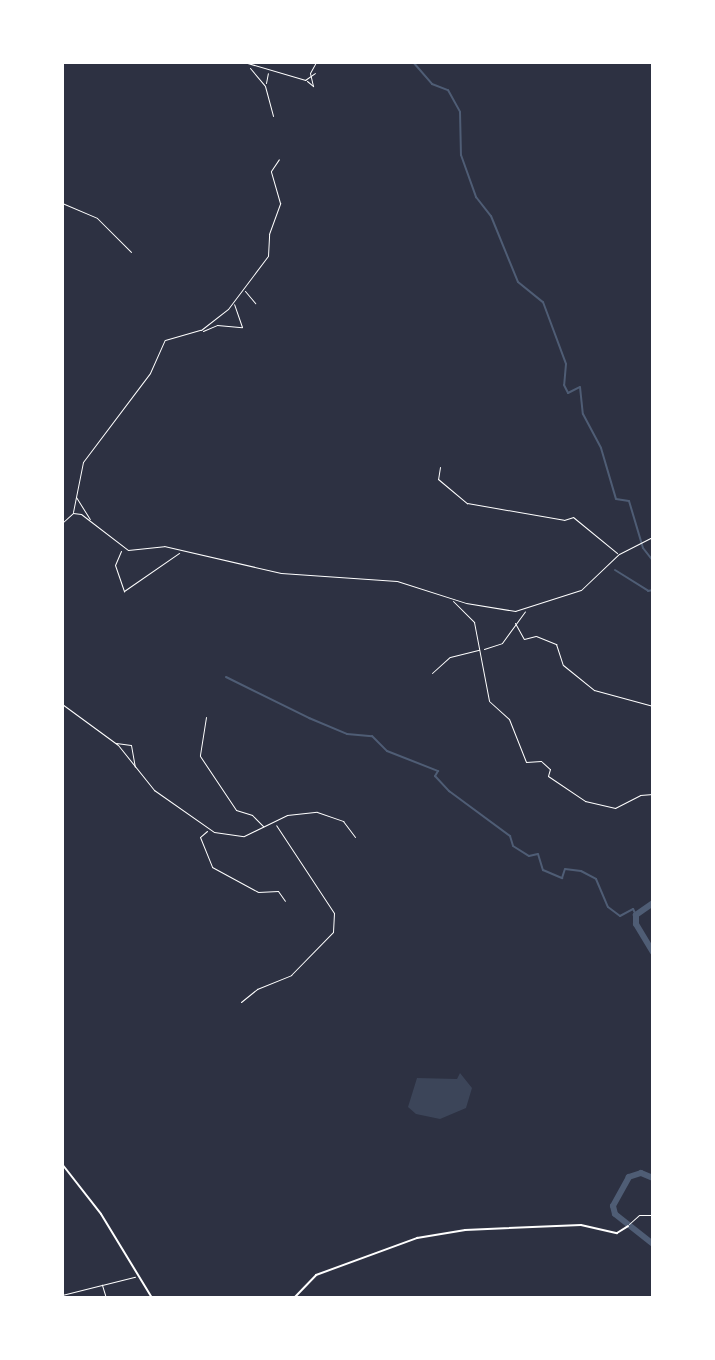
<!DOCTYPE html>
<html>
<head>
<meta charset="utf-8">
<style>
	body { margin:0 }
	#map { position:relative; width:715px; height:1360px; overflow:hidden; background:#2d3142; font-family:"Noto Sans",sans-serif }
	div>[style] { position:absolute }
	.green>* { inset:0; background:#3c4559 }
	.stream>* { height:2px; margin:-1px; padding:0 1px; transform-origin:1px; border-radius:1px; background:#4f5d75 }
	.river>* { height:6px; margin:-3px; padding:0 3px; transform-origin:3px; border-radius:3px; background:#4f5d75 }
	.minor>* { height:1px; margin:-0.5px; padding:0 0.5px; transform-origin:0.5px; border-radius:0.5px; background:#fff }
	.tertiary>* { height:2px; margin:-1px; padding:0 1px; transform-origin:1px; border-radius:1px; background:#fff }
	span { translate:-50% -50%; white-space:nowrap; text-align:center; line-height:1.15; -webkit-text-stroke:8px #fff; paint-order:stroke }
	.frame { position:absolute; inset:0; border:64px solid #fff; pointer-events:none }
</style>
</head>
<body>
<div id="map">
	<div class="green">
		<i style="clip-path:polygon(460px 1073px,472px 1088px,466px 1108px,440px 1119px,416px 1114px,408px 1107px,417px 1078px,457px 1079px)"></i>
	</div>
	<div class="stream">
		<i style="left:413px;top:62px;width:29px;rotate:49deg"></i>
		<i style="left:432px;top:84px;width:17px;rotate:21deg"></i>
		<i style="left:448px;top:90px;width:25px;rotate:61deg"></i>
		<i style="left:460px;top:112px;width:43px;rotate:88.7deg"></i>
		<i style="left:461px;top:155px;width:45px;rotate:70.3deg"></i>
		<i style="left:476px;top:197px;width:24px;rotate:52deg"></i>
		<i style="left:491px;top:216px;width:71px;rotate:67.8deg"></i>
		<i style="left:518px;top:282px;width:32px;rotate:39deg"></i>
		<i style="left:543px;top:302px;width:66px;rotate:69.6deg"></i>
		<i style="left:566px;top:364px;width:21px;rotate:95deg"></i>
		<i style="left:564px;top:385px;width:9px;rotate:63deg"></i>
		<i style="left:568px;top:393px;width:13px;rotate:-27deg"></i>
		<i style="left:580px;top:387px;width:27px;rotate:84deg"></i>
		<i style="left:583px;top:414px;width:38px;rotate:62deg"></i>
		<i style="left:601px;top:448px;width:53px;rotate:73.6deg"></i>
		<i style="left:616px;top:499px;width:13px;rotate:9deg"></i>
		<i style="left:629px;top:501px;width:49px;rotate:73.4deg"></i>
		<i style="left:643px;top:548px;width:16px;rotate:52deg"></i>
		<i style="left:615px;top:570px;width:39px;rotate:32deg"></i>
		<i style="left:648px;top:591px;width:5px;rotate:-11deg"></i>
		<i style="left:226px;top:677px;width:93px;rotate:26.3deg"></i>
		<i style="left:309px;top:718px;width:41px;rotate:22.8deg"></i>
		<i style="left:347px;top:734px;width:25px;rotate:5deg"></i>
		<i style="left:372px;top:736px;width:21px;rotate:45deg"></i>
		<i style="left:387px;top:751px;width:55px;rotate:21.4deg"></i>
		<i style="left:438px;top:771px;width:6px;rotate:121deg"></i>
		<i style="left:435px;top:776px;width:21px;rotate:47deg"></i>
		<i style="left:449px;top:791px;width:76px;rotate:36.4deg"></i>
		<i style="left:510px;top:836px;width:10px;rotate:73deg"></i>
		<i style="left:513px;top:846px;width:19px;rotate:32deg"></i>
		<i style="left:529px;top:856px;width:9px;rotate:-13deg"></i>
		<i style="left:538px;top:854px;width:17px;rotate:73deg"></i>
		<i style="left:543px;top:870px;width:21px;rotate:23deg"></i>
		<i style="left:562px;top:878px;width:9px;rotate:-72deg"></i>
		<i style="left:565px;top:869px;width:16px;rotate:7deg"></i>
		<i style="left:581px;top:871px;width:17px;rotate:28deg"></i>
		<i style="left:596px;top:879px;width:30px;rotate:67deg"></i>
		<i style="left:608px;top:907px;width:15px;rotate:37deg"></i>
		<i style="left:620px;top:916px;width:15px;rotate:-28deg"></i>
		<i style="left:633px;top:909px;width:7px;rotate:63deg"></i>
	</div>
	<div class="river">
		<i style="left:653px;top:903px;width:21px;rotate:145deg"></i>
		<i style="left:636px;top:915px;width:9px;rotate:90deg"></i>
		<i style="left:636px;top:924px;width:33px;rotate:59deg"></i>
		<i style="left:653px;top:1178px;width:13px;rotate:-157deg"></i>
		<i style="left:641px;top:1173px;width:13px;rotate:162deg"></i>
		<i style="left:629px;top:1177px;width:33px;rotate:119deg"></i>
		<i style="left:613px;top:1206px;width:8px;rotate:76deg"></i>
		<i style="left:615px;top:1214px;width:48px;rotate:38.3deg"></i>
	</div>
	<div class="minor">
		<i style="left:244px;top:62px;width:64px;rotate:16.4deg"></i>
		<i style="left:305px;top:80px;width:12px;rotate:-35deg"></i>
		<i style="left:250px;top:68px;width:23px;rotate:50deg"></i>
		<i style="left:265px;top:86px;width:31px;rotate:75deg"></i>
		<i style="left:307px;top:81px;width:8px;rotate:40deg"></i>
		<i style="left:313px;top:86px;width:13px;rotate:-103deg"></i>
		<i style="left:310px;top:73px;width:13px;rotate:-61deg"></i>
		<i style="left:266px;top:83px;width:10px;rotate:-79deg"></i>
		<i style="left:62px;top:203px;width:38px;rotate:23deg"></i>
		<i style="left:97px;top:218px;width:48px;rotate:45deg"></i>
		<i style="left:245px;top:291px;width:16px;rotate:50deg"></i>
		<i style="left:203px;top:331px;width:15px;rotate:-23deg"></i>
		<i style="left:217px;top:325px;width:25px;rotate:5deg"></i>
		<i style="left:242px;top:327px;width:24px;rotate:-109deg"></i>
		<i style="left:440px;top:467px;width:12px;rotate:99deg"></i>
		<i style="left:438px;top:479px;width:38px;rotate:40deg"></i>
		<i style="left:467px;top:503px;width:98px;rotate:9.9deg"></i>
		<i style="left:564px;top:520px;width:9px;rotate:-18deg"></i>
		<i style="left:573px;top:517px;width:57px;rotate:39.3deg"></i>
		<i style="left:76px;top:497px;width:26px;rotate:58deg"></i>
		<i style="left:73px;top:512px;width:51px;rotate:-78.7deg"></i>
		<i style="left:83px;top:462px;width:111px;rotate:-53deg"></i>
		<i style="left:150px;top:373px;width:36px;rotate:-66deg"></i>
		<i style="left:165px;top:340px;width:37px;rotate:-16deg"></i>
		<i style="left:201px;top:330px;width:34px;rotate:-38deg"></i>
		<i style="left:228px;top:309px;width:66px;rotate:-53deg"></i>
		<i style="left:268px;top:256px;width:22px;rotate:-87deg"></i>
		<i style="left:269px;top:234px;width:33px;rotate:-70deg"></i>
		<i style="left:280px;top:203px;width:33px;rotate:-106deg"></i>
		<i style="left:271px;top:171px;width:14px;rotate:-56deg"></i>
		<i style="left:62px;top:523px;width:15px;rotate:-42deg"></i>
		<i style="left:73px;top:513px;width:8px;rotate:7deg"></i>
		<i style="left:81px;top:514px;width:59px;rotate:37.5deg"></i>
		<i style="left:128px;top:550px;width:36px;rotate:-6deg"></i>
		<i style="left:164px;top:546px;width:120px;rotate:13deg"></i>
		<i style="left:281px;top:573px;width:116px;rotate:3.9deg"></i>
		<i style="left:397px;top:581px;width:72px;rotate:17.7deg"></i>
		<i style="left:466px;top:603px;width:50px;rotate:9.3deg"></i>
		<i style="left:515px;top:611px;width:69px;rotate:-17.7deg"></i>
		<i style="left:581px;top:590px;width:52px;rotate:-43.5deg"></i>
		<i style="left:619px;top:554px;width:38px;rotate:-27deg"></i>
		<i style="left:121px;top:551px;width:15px;rotate:113deg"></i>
		<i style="left:115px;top:565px;width:28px;rotate:71deg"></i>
		<i style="left:124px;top:591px;width:67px;rotate:-34.6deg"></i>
		<i style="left:453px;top:601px;width:30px;rotate:45deg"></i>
		<i style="left:474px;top:622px;width:80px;rotate:79.2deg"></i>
		<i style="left:489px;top:701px;width:27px;rotate:42deg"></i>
		<i style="left:509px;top:719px;width:46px;rotate:68.4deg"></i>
		<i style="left:526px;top:762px;width:15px;rotate:-4deg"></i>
		<i style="left:541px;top:761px;width:12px;rotate:42deg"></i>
		<i style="left:550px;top:769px;width:7px;rotate:106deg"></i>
		<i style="left:548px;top:776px;width:45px;rotate:34deg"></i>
		<i style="left:585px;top:801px;width:31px;rotate:13deg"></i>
		<i style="left:615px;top:808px;width:28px;rotate:-27deg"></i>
		<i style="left:640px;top:795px;width:13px;rotate:-4deg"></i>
		<i style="left:515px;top:623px;width:18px;rotate:61deg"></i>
		<i style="left:524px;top:639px;width:12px;rotate:-14deg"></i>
		<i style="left:536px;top:636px;width:22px;rotate:22deg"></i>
		<i style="left:556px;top:644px;width:22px;rotate:72deg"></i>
		<i style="left:563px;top:665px;width:40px;rotate:39deg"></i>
		<i style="left:594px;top:690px;width:61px;rotate:15.2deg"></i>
		<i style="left:484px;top:649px;width:19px;rotate:-18deg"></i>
		<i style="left:502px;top:643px;width:39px;rotate:-54deg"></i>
		<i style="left:432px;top:673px;width:24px;rotate:-42deg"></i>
		<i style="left:450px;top:657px;width:30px;rotate:-14deg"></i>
		<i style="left:62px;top:704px;width:69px;rotate:36.2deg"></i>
		<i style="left:118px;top:745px;width:58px;rotate:51.3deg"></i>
		<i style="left:154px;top:790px;width:73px;rotate:35deg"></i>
		<i style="left:214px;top:832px;width:30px;rotate:8deg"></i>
		<i style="left:244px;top:836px;width:48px;rotate:-26deg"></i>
		<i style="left:287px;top:815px;width:30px;rotate:-6deg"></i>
		<i style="left:317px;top:812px;width:28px;rotate:19deg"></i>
		<i style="left:343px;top:821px;width:20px;rotate:53deg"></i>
		<i style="left:206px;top:717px;width:39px;rotate:99deg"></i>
		<i style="left:200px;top:756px;width:65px;rotate:56.3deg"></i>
		<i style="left:236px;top:810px;width:17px;rotate:17deg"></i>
		<i style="left:252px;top:815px;width:16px;rotate:45deg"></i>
		<i style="left:116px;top:743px;width:15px;rotate:8deg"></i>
		<i style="left:131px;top:745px;width:22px;rotate:80deg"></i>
		<i style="left:207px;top:831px;width:9px;rotate:139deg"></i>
		<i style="left:200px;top:837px;width:32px;rotate:68deg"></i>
		<i style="left:212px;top:867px;width:52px;rotate:28.5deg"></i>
		<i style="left:258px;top:892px;width:20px;rotate:-3deg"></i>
		<i style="left:278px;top:891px;width:12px;rotate:55deg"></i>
		<i style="left:241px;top:1002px;width:21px;rotate:-39deg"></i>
		<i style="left:257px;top:989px;width:37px;rotate:-22deg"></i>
		<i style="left:291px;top:975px;width:60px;rotate:-45.7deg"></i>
		<i style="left:333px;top:932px;width:19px;rotate:-87deg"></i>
		<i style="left:334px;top:913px;width:105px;rotate:-123.4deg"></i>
		<i style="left:629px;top:1224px;width:13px;rotate:-42deg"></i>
		<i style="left:639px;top:1215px;width:14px"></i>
		<i style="left:62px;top:1295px;width:41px;rotate:-14deg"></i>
		<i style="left:106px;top:1298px;width:14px;rotate:-107deg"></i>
		<i style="left:102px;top:1285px;width:34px;rotate:-14deg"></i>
	</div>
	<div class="tertiary">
		<i style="left:62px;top:1164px;width:63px;rotate:52deg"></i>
		<i style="left:101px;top:1214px;width:98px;rotate:58.7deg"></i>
		<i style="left:294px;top:1298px;width:32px;rotate:-46deg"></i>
		<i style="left:316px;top:1275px;width:108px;rotate:-20.1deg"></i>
		<i style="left:417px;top:1238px;width:49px;rotate:-9.5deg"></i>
		<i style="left:465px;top:1230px;width:116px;rotate:-2.5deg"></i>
		<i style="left:581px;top:1225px;width:37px;rotate:13deg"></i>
		<i style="left:617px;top:1233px;width:13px;rotate:-32deg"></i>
	</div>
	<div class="frame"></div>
</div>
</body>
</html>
